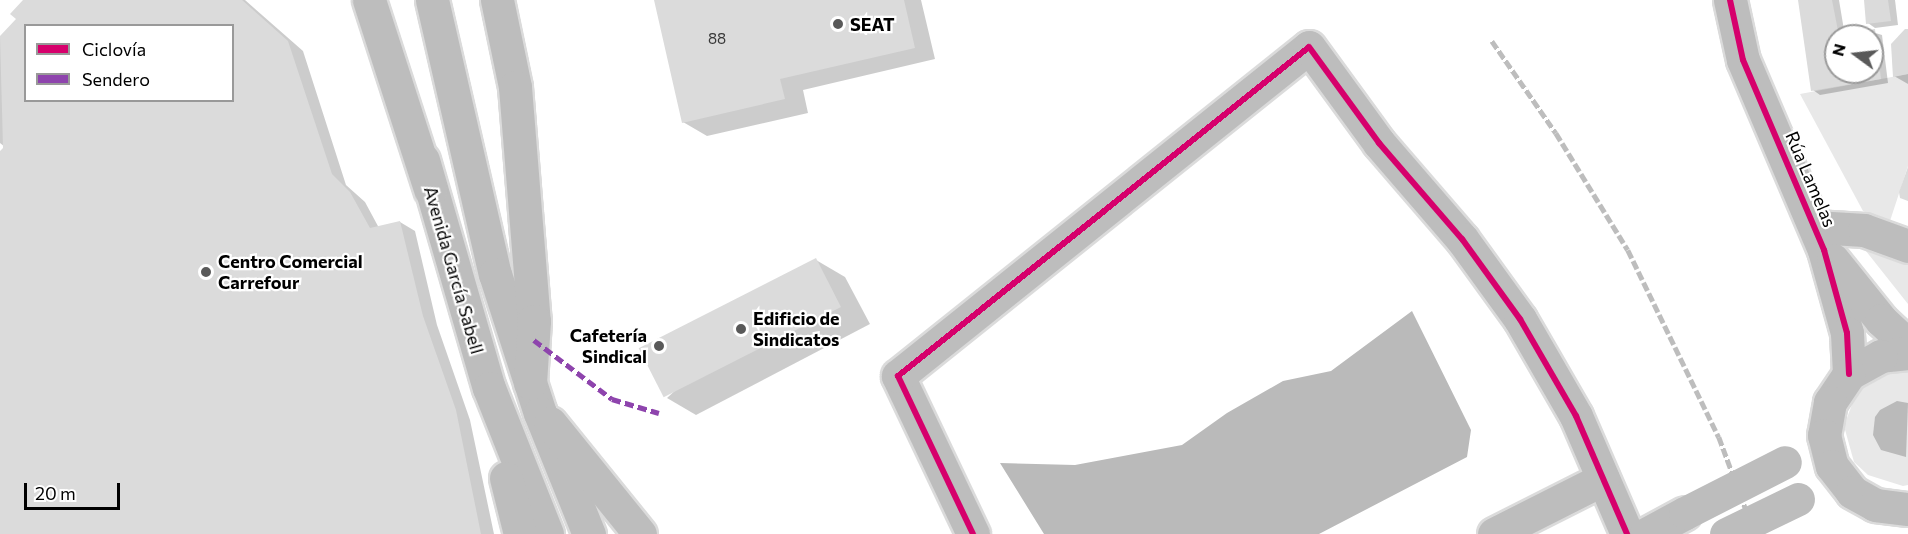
<!DOCTYPE html>
<html>
<head>
<meta charset="utf-8">
<style>
	body { margin:0 }
	#map { position:relative; width:1908px; height:534px; overflow:hidden; background:#fff; font-family:Commissioner,sans-serif }
	div>[style] { position:absolute }
	.green>* { inset:0; background:#e8e8e8 }
	.water>* { inset:0; background:#bababa }
	.shadow>* { inset:0; background:#0003 }
	.building>* { inset:0; background:#dbdbdb; transform-origin:0 0 }
	.roads { filter:drop-shadow(2px 0 #dbdbdb) drop-shadow(-2px 0 #dbdbdb) drop-shadow(0 2px #dbdbdb) drop-shadow(0 -2px #dbdbdb) }
	.minor>* { height:33px; margin:-16.5px; padding:0 16.5px; transform-origin:16.5px; border-radius:16.5px; background:#bdbdbd }
	.primary>* { height:33px; margin:-16.5px; padding:0 16.5px; transform-origin:16.5px; border-radius:16.5px; background:#bdbdbd }
	.trunk>* { height:33px; margin:-16.5px; padding:0 16.5px; transform-origin:16.5px; border-radius:16.5px; background:#bdbdbd }
	.rail>* { height:4.5px; margin-top:-2.25px; transform-origin:0; background:repeating-linear-gradient(90deg,#bdbdbd 0 9px,transparent 0 12px) }
	.minor-bridge>* { height:33px; margin:-16.5px; padding:0 16.5px; transform-origin:16.5px; border-radius:16.5px; background:#bdbdbd }
	.quiet>* { height:4.5px; margin-top:-2.25px; transform-origin:0; background:repeating-linear-gradient(90deg,#8e44ad 0 9px,transparent 0 13.5px) }
	.cycleway>* { height:6px; margin:-3px; padding:0 3px; transform-origin:3px; border-radius:3px; background:#d6006c }
	.dots>* { width:16px; height:16px; translate:-50% -50%; box-sizing:border-box; border:3px solid #fff; border-radius:50% }
	span { translate:-50% -50%; white-space:nowrap; text-align:center; line-height:1.15; -webkit-text-stroke:4.5px #fff; paint-order:stroke }
	.number-label { font-size:15px; color:#373737 }
	.number-label span { -webkit-text-stroke-width:0 }
	.poi-label { font-size:18px; color:#000; font-weight:700 }
	.left { translate:0 -50%; text-align:left }
	.right { translate:-100% -50%; text-align:right }
	.street-label { font-size:18px; color:#000 }
	.legend { position:absolute; left:24px; top:24px; width:210px; height:78px; box-sizing:border-box; background:#fff; border:2px solid #999; margin:0; padding:8px 10px; list-style:none; font-size:18px; color:#000 }
	.legend li { display:flex; align-items:center; gap:12px; height:30px }
	.legend b { width:30px; border:2px solid #999 }
	.north { position:absolute; left:1824px; top:24px; width:60px; height:60px; box-sizing:border-box; background:#fff; border:2px solid #999; border-radius:50%; rotate:285deg; font-size:16px; font-weight:700; line-height:24px; text-align:center; color:#000 }
	.north::after { content:''; display:block; margin:auto; width:21px; height:27px; background:#595959; clip-path:polygon(50% 0,100% 100%,50% 72%,0 100%) }
	.scale { position:absolute; left:24px; top:483px; width:96px; height:27px; box-sizing:border-box; border:3px solid #000; border-top:0; padding-left:8px; font-size:18px; line-height:21px; white-space:nowrap; color:#000; -webkit-text-stroke:4px #fff; paint-order:stroke }
</style>
</head>
<body>
<div id="map">
	<div class="green">
		<i style="clip-path:polygon(1908px 74px,1908px 166px,1889px 224px,1863px 211px,1800px 94px)"></i>
		<i style="clip-path:polygon(1858px 241px,1908px 260px,1908px 304px)"></i>
		<i style="clip-path:polygon(1908px 371px,1908px 485px,1903px 486px,1868px 475px,1854px 462px,1844px 426px,1857px 391px,1871px 379px,1889px 372px)"></i>
	</div>
	<div class="water">
		<i style="clip-path:polygon(1412px 311px,1471px 430px,1467px 457px,1319px 534px,1044px 534px,1000px 463px,1075px 465px,1182px 445px,1227px 413px,1283px 381px,1331px 371px)"></i>
		<i style="clip-path:polygon(1897px 401px,1908px 403px,1906px 457px,1881px 450px,1873px 435px,1875px 417px,1880px 410px)"></i>
	</div>
	<div class="shadow">
		<i style="clip-path:polygon(evenodd,25px 0,245px 0,303px 51px,346px 185px,365px 202px,379px 228px,400px 222px,415px 231px,437px 325px,470px 420px,494px 534px,0 534px,0 153px,5px 147px,0 143px,0 38px,18px 19px,25px 0,26px 26px,232px 26px,232px 100px,26px 100px,26px 26px)"></i>
		<i style="clip-path:polygon(656px 0,921px 0,935px 59px,803px 90px,808px 113px,707px 136px,683px 122px)"></i>
		<i style="clip-path:polygon(1799px 0,1839px 0,1845px 36px,1836px 36px,1836px 72px,1850px 72px,1851px 76px,1872px 72px,1869px 31px,1882px 35px,1888px 83px,1820px 95px,1813px 90px)"></i>
		<i style="clip-path:polygon(1876px 0,1895px 0,1898px 25px,1875px 28px,1868px 23px)"></i>
		<i style="clip-path:polygon(1908px 30px,1908px 84px,1894px 76px)"></i>
		<i style="clip-path:polygon(816px 260px,845px 277px,870px 324px,696px 415px,667px 398px)"></i>
	</div>
	<div class="building">
		<i style="clip-path:polygon(evenodd,23px 0,242px 0,288px 41px,332px 174px,350px 192px,370px 228px,400px 221px,423px 316px,456px 410px,481px 534px,0 534px,0 151px,3px 148px,0 36px,16px 19px,10px 14px,23px 0,26px 26px,232px 26px,232px 100px,26px 100px,26px 26px)"></i>
		<i style="clip-path:polygon(654px 0,904px 0,915px 48px,780px 79px,785px 99px,682px 123px)"></i>
		<i style="clip-path:polygon(1798px 0,1832px 0,1839px 36px,1836px 72px,1844px 75px,1872px 72px,1872px 36px,1868px 36px,1867px 30px,1875px 29px,1881px 79px,1811px 91px)"></i>
		<i style="clip-path:polygon(1864px 0,1888px 0,1891px 21px,1866px 24px)"></i>
		<i style="clip-path:polygon(1905px 29px,1908px 29px,1908px 74px,1893px 77px,1891px 44px)"></i>
		<i style="clip-path:polygon(1908px 167px,1908px 201px,1900px 198px,1899px 192px)"></i>
		<i style="left:816px;top:258px;width:55px;height:199px;rotate:63deg"></i>
	</div>
	<div class="roads">
		<div class="minor">
			<i style="left:1730px;top:0;width:61px;rotate:77.8deg"></i>
			<i style="left:1743px;top:60px;width:207px;rotate:66.9deg"></i>
			<i style="left:1824px;top:250px;width:86px;rotate:74.5deg"></i>
			<i style="left:1847px;top:333px;width:41px;rotate:87.2deg"></i>
			<i style="left:1815px;top:227px;width:49px;rotate:3.5deg"></i>
			<i style="left:1864px;top:230px;width:47px;rotate:20deg"></i>
			<i style="left:1833px;top:260px;width:77px;rotate:51.3deg"></i>
			<i style="left:1881px;top:320px;width:37px;rotate:43deg"></i>
			<i style="left:1908px;top:353px;width:27px;rotate:174deg"></i>
			<i style="left:1881px;top:356px;width:37px;rotate:151deg"></i>
			<i style="left:1849px;top:374px;width:34px;rotate:124deg"></i>
			<i style="left:1830px;top:402px;width:34px;rotate:100deg"></i>
			<i style="left:1824px;top:435px;width:32px;rotate:76deg"></i>
			<i style="left:1832px;top:466px;width:33px;rotate:52deg"></i>
			<i style="left:1852px;top:492px;width:26px;rotate:29deg"></i>
			<i style="left:1875px;top:505px;width:33px;rotate:7deg"></i>
			<i style="left:973px;top:534px;width:175px;rotate:-115.4deg"></i>
			<i style="left:898px;top:376px;width:526px;rotate:-38.68deg"></i>
			<i style="left:1309px;top:47px;width:119px;rotate:53.9deg"></i>
			<i style="left:1379px;top:143px;width:127px;rotate:49.2deg"></i>
			<i style="left:1462px;top:239px;width:99px;rotate:54.1deg"></i>
			<i style="left:1520px;top:319px;width:112px;rotate:60deg"></i>
			<i style="left:1576px;top:416px;width:129px;rotate:66.6deg"></i>
			<i style="left:1494px;top:534px;width:122px;rotate:-26.8deg"></i>
			<i style="left:1646px;top:534px;width:44px;rotate:-28.3deg"></i>
		</div>
		<div class="primary">
			<i style="left:432px;top:0;width:281px;rotate:77.1deg"></i>
			<i style="left:495px;top:274px;width:146px;rotate:72.1deg"></i>
			<i style="left:540px;top:413px;width:131px;rotate:68deg"></i>
			<i style="left:423px;top:160px;width:237px;rotate:73.9deg"></i>
			<i style="left:489px;top:388px;width:157px;rotate:68.3deg"></i>
			<i style="left:550px;top:423px;width:143px;rotate:51deg"></i>
			<i style="left:506px;top:478px;width:58px;rotate:76deg"></i>
		</div>
		<div class="trunk">
			<i style="left:369px;top:0;width:199px;rotate:72.1deg"></i>
			<i style="left:497px;top:0;width:89px;rotate:78.3deg"></i>
			<i style="left:515px;top:87px;width:235px;rotate:85.4deg"></i>
			<i style="left:534px;top:321px;width:62px;rotate:93.7deg"></i>
		</div>
	</div>
	<div class="rail">
		<i style="left:1492px;top:41px;width:112px;rotate:55.2deg"></i>
		<i style="left:1556px;top:133px;width:137px;rotate:58.4deg"></i>
		<i style="left:1628px;top:250px;width:208px;rotate:64.1deg"></i>
		<i style="left:1719px;top:437px;width:103px;rotate:69.6deg"></i>
	</div>
	<div class="minor-bridge">
		<i style="left:1685px;top:513px;width:112px;rotate:-27deg"></i>
		<i style="left:1726px;top:534px;width:80px;rotate:-25.9deg"></i>
	</div>
	<div class="quiet">
		<i style="left:534px;top:340px;width:98px;rotate:37.1deg"></i>
		<i style="left:612px;top:399px;width:49px;rotate:16.6deg"></i>
	</div>
	<div class="cycleway">
		<i style="left:1730px;top:0;width:61px;rotate:77.8deg"></i>
		<i style="left:1743px;top:60px;width:207px;rotate:66.9deg"></i>
		<i style="left:1824px;top:250px;width:86px;rotate:74.5deg"></i>
		<i style="left:1847px;top:333px;width:41px;rotate:87.2deg"></i>
		<i style="left:973px;top:534px;width:175px;rotate:-115.4deg"></i>
		<i style="left:898px;top:376px;width:526px;rotate:-38.68deg"></i>
		<i style="left:1309px;top:47px;width:119px;rotate:53.9deg"></i>
		<i style="left:1379px;top:143px;width:127px;rotate:49.2deg"></i>
		<i style="left:1462px;top:239px;width:99px;rotate:54.1deg"></i>
		<i style="left:1520px;top:319px;width:112px;rotate:60deg"></i>
		<i style="left:1576px;top:416px;width:129px;rotate:66.6deg"></i>
	</div>
	<div class="dots">
		<i style="left:838px;top:24px;background:#595959"></i>
		<i style="left:206px;top:272px;background:#595959"></i>
		<i style="left:741px;top:329px;background:#595959"></i>
		<i style="left:659px;top:346px;background:#595959"></i>
	</div>
	<div class="number-label">
		<span style="left:717px;top:39px">88</span>
	</div>
	<div class="poi-label">
		<span class="left" style="left:850px;top:24px">SEAT</span>
		<span class="left" style="left:218px;top:272px">Centro Comercial<br>Carrefour</span>
		<span class="left" style="left:753px;top:329px">Edificio de<br>Sindicatos</span>
		<span class="right" style="left:647px;top:346px">Cafetería<br>Sindical</span>
	</div>
	<div class="street-label">
		<span style="left:1811px;top:179px;rotate:67deg">Rúa Lamelas</span>
		<span style="left:454px;top:270px;rotate:74deg">Avenida García Sabell</span>
	</div>
	<ul class="legend">
	<li><b style="height:8px;background:#d6006c"></b>Ciclovía</li>
	<li><b style="height:8px;background:#8e44ad"></b>Sendero</li>
	</ul>
	<div class="north">N</div>
	<div class="scale">20 m</div>
</div>
</body>
</html>
